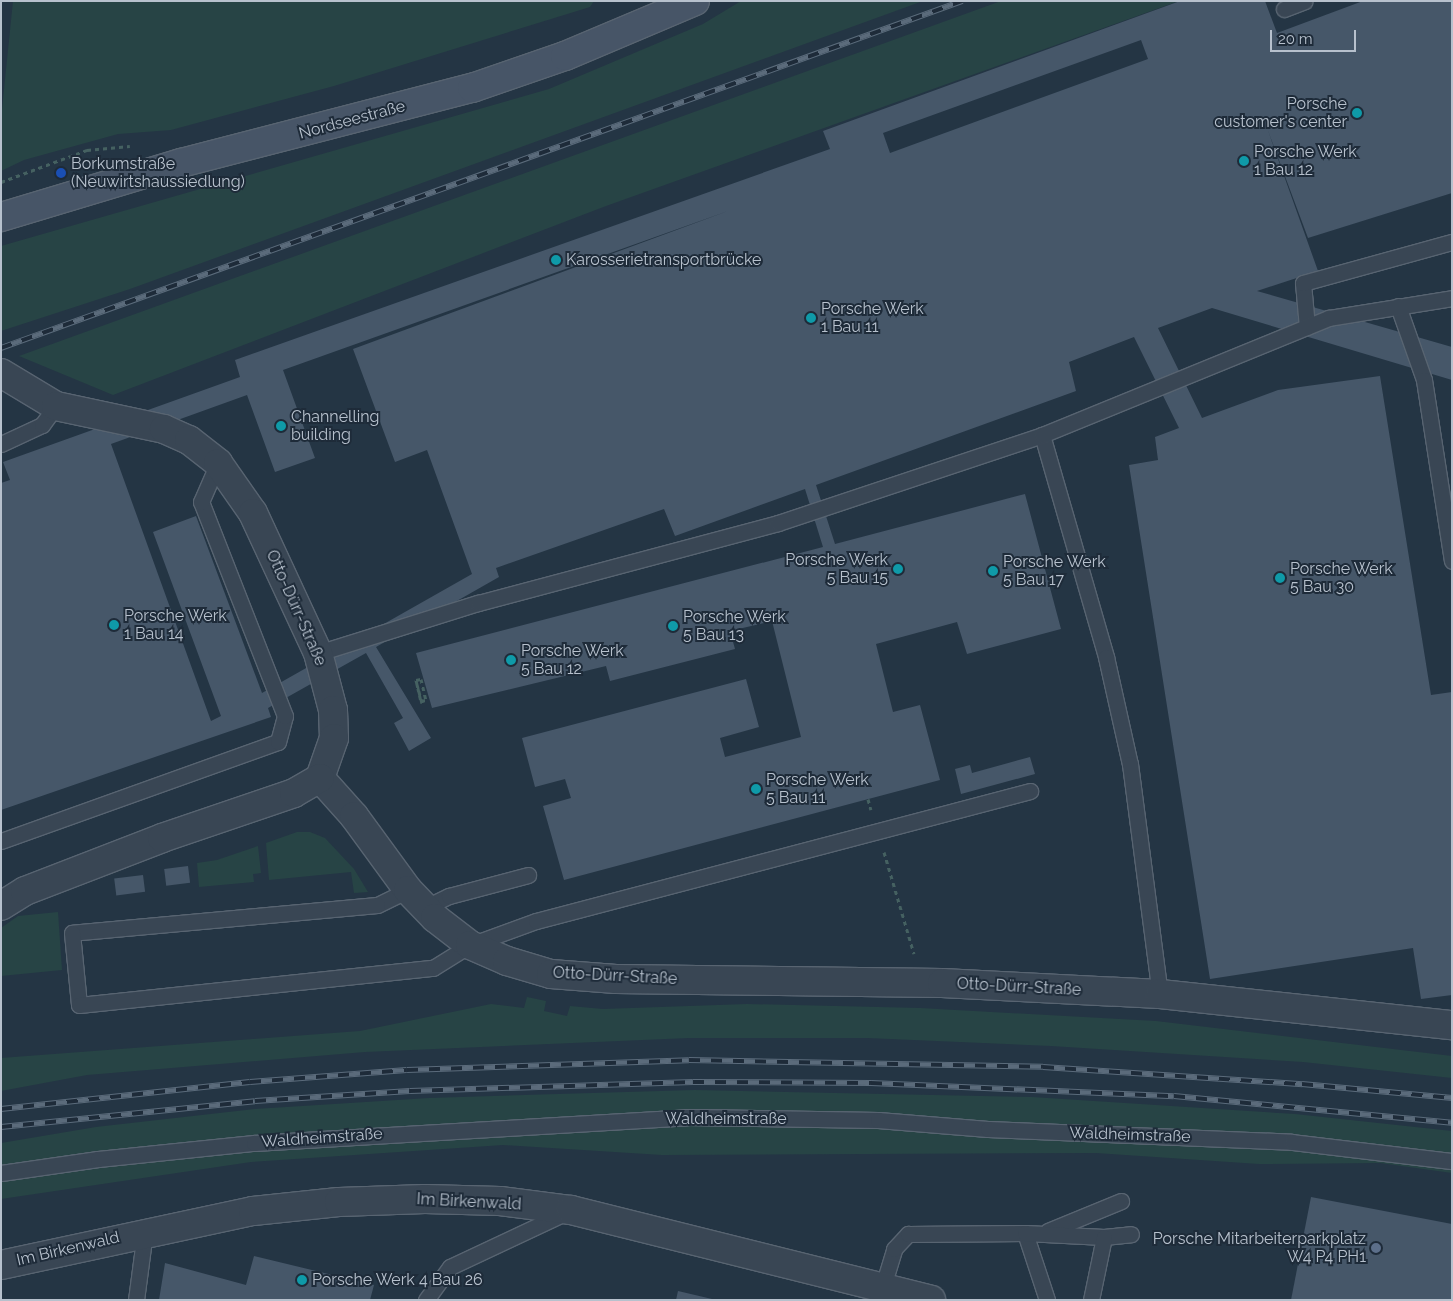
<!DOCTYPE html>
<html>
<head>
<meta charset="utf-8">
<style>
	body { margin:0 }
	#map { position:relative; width:1453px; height:1301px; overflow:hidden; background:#243544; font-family:Raleway,sans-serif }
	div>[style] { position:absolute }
	.green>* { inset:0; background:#274445 }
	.building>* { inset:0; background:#465769; transform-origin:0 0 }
	.path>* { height:3px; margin-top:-1.5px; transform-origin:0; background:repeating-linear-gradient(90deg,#456161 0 4px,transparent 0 8px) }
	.roads { filter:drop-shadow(1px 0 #586471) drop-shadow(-1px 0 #586471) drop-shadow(0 1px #586471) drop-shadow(0 -1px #586471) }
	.service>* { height:15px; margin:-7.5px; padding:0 7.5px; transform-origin:7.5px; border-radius:7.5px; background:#394654 }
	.minor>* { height:28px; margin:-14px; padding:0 14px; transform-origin:14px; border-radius:14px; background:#394654 }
	.secondary>* { height:28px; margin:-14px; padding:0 14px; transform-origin:14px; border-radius:14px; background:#475567 }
	.rail>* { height:5.5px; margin-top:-2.75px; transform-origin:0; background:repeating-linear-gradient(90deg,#1e2b39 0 11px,#5b6b7b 0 22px); box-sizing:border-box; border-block:1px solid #5b6b7b }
	.path-bridge>* { height:3px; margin-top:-1.5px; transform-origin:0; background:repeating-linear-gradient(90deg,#456161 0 4px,transparent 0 8px) }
	.dots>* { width:14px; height:14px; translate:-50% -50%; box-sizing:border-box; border:2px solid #1e2b39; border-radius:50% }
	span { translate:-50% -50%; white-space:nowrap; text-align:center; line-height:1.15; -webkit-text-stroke:4px #1e2b39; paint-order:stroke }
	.poi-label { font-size:16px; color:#b7c1cd }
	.right { translate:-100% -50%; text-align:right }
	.left { translate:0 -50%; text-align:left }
	.street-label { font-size:16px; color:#b7c1cd }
	.frame { position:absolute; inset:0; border:2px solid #b7c1cd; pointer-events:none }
	.scale { position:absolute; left:1270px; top:30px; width:86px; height:22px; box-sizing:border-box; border:2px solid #b7c1cd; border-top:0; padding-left:6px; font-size:15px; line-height:18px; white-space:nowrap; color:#b7c1cd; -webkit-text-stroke:4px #1e2b39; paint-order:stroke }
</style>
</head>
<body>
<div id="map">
	<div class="green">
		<i style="clip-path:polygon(13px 1px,594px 1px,590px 7px,334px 86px,171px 130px,118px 134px,24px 160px,1px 171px,1px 119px)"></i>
		<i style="clip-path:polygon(741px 1px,923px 1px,130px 289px,1px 331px,1px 246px,549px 89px,703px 24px)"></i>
		<i style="clip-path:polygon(1001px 1px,1179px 1px,606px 206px,113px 395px,19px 356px)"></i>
		<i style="clip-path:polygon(297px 832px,310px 832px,325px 838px,354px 869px,368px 892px,354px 893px,351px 872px,269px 880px,266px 843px)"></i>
		<i style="clip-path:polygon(258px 846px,261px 873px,253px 874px,254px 882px,199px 887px,197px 863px,217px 860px)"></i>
		<i style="clip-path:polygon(58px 912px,62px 970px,1px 976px,1px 928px,18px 916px)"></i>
		<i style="clip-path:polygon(527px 997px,546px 1001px,544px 1011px,567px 1016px,570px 1006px,603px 1009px,747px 1004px,920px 1008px,1156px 1021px,1452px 1056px,1452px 1078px,1303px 1062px,1051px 1046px,867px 1038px,689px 1038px,365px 1052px,87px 1075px,1px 1091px,1px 1058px,360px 1031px,491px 1004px,524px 1008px)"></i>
		<i style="clip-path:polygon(695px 1090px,1032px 1097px,1295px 1114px,1452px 1131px,1452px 1173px,1380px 1163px,1259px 1164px,1096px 1153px,662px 1155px,503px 1145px,251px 1162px,1px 1199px,1px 1143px,96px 1127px,255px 1109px,429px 1098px)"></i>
	</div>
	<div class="building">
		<i style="clip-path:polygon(evenodd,1180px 1px,1265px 1px,1277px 33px,1363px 1px,1452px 1px,1452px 193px,1308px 238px,1267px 128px,1318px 271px,1257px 291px,1452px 347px,1452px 380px,1212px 308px,1158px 328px,1202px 418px,1278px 390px,1380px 376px,1431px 695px,1452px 692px,1452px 995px,1421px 999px,1413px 948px,1210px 979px,1129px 465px,1158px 460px,1155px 437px,1179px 428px,1134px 337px,1069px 362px,1076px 391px,816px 485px,835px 544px,1025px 494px,1061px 629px,967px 654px,957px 622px,876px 644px,893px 712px,920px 705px,940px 780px,564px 880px,543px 806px,571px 798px,565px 779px,535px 787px,522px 738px,746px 679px,759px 727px,720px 738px,725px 757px,801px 737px,772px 621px,730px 631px,735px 649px,610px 681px,606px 666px,432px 708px,416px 653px,823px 547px,805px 489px,675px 536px,664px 509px,496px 568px,499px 577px,376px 647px,431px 738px,409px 751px,394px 723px,403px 718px,366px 653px,268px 708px,271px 717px,1px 810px,1px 483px,10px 480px,3px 462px,240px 377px,235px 360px,830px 149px,823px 131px,1180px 1px,1141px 40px,1148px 59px,890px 153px,883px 133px,1141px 40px,1180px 1px,728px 211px,353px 349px,395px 462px,427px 450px,472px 574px,262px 693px,196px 516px,153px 532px,221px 716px,211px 721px,111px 444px,247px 395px,275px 472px,315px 458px,283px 370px,728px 211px)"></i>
		<i style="clip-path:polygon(1030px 757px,1035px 774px,961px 794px,955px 769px,970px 765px,972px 773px)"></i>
		<i style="left:188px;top:866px;width:17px;height:24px;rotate:83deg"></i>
		<i style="left:143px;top:875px;width:17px;height:29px;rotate:83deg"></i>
		<i style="clip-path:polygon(1311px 1197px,1452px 1224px,1452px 1300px,1291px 1300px)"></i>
		<i style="clip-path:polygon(254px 1256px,374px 1285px,370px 1300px,159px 1300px,165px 1263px,246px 1285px)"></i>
		<i style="clip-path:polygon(678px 1291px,712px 1299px,711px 1300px,676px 1300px)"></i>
	</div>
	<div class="path">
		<i style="left:1px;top:182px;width:92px;rotate:-20.4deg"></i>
		<i style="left:87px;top:150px;width:43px;rotate:-5.3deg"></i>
		<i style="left:422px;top:703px;width:24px;rotate:-105deg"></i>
		<i style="left:416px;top:680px;width:5px;rotate:-11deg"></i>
		<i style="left:421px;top:679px;width:22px;rotate:77deg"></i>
		<i style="left:868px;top:799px;width:11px;rotate:75deg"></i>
		<i style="left:884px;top:852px;width:106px;rotate:73.6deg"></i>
	</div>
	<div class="roads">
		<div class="service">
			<i style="left:1284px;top:9px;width:22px;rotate:-21deg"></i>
			<i style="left:1398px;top:306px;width:78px;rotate:70.6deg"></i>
			<i style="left:1424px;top:380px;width:183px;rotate:81.2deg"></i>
			<i style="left:1307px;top:327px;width:44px;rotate:-95.2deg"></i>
			<i style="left:1303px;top:283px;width:155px;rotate:-15.4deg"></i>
			<i style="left:1042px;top:435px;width:231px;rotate:73.9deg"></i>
			<i style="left:1106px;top:657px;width:110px;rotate:77.4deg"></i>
			<i style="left:1130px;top:764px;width:232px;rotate:82.6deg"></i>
			<i style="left:1px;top:444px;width:45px;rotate:-24.9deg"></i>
			<i style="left:42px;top:425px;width:24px;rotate:-54deg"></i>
			<i style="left:318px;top:653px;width:168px;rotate:-17.4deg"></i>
			<i style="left:478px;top:603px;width:310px;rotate:-14.9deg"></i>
			<i style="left:778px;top:523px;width:278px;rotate:-18.4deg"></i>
			<i style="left:1042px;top:435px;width:310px;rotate:-22.2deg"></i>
			<i style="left:1329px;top:318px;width:125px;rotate:-9.2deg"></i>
			<i style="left:1px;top:841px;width:294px;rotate:-19.7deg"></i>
			<i style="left:278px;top:742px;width:27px;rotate:-75deg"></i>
			<i style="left:285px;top:716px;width:230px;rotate:-111.4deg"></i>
			<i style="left:201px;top:502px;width:43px;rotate:-66.4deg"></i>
			<i style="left:408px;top:890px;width:34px;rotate:154deg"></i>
			<i style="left:377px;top:905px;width:306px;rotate:174.8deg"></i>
			<i style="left:72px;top:933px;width:72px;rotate:84.4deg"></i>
			<i style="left:79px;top:1005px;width:356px;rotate:-6deg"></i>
			<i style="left:433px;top:968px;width:44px;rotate:-31.9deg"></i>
			<i style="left:470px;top:945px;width:70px;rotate:-20deg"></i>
			<i style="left:536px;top:921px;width:511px;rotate:-14.74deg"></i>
			<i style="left:424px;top:908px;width:28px;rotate:-26deg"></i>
			<i style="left:449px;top:896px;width:82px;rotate:-14.9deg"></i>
			<i style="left:1px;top:1173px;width:98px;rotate:-8.2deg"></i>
			<i style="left:98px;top:1159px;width:157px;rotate:-5.9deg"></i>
			<i style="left:254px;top:1143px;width:434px;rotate:-3.4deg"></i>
			<i style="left:687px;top:1117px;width:191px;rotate:0.9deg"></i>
			<i style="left:878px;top:1120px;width:110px;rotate:4.7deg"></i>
			<i style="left:988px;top:1129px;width:304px;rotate:2.4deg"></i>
			<i style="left:1292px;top:1142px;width:161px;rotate:6.8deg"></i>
			<i style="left:1048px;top:1231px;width:79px;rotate:-22.3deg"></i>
			<i style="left:1025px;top:1233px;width:71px;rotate:71.8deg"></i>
			<i style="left:883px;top:1286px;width:39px;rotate:-73deg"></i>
			<i style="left:894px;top:1249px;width:21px;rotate:-47deg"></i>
			<i style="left:908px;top:1234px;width:117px;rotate:-0.5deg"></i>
			<i style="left:1025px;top:1233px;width:79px;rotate:2.9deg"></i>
			<i style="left:1104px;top:1237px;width:27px;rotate:-6deg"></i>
			<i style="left:136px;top:1300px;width:69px;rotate:-82.5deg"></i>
			<i style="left:426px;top:1300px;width:41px;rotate:-54deg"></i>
			<i style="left:450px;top:1267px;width:127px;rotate:-25.2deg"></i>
			<i style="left:1091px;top:1300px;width:64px;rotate:-78.3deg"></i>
		</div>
		<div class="minor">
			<i style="left:1px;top:373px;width:64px;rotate:31deg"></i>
			<i style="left:56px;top:406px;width:110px;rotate:12deg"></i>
			<i style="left:164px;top:429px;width:27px;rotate:24deg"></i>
			<i style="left:189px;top:440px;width:37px;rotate:38deg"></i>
			<i style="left:218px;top:463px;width:61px;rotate:55deg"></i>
			<i style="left:253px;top:513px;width:154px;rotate:65.1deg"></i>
			<i style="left:318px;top:653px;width:59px;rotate:75.3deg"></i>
			<i style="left:333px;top:710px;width:28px;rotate:88deg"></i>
			<i style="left:334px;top:738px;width:42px;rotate:109.3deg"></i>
			<i style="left:320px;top:778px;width:51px;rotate:48.2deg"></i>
			<i style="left:354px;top:816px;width:92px;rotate:53.9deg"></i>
			<i style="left:408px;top:890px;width:39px;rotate:46deg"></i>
			<i style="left:435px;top:918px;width:44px;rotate:37.6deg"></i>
			<i style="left:470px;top:945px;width:40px;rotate:23.4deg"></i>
			<i style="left:507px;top:961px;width:46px;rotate:16.5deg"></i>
			<i style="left:551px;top:974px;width:65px;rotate:4.4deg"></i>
			<i style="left:616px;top:979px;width:326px;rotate:0.7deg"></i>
			<i style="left:942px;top:983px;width:218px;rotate:2.9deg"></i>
			<i style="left:1160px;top:994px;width:294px;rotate:6.1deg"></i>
			<i style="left:1px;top:906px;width:28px;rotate:-32deg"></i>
			<i style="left:25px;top:891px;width:147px;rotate:-21.1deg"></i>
			<i style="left:162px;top:838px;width:139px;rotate:-18.8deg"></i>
			<i style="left:294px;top:793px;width:30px;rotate:-30deg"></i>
			<i style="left:1px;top:1265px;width:258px;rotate:-12.1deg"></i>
			<i style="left:253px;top:1211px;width:86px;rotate:-6deg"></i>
			<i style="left:339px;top:1202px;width:86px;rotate:-2deg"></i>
			<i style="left:425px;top:1199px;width:75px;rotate:1.5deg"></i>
			<i style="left:500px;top:1201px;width:72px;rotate:7.2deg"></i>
			<i style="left:571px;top:1210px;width:371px;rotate:14deg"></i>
		</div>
		<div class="secondary">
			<i style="left:1px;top:217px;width:188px;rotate:-16.7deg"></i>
			<i style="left:181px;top:163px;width:301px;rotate:-14.5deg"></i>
			<i style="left:472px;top:88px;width:98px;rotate:-19deg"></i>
			<i style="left:565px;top:56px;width:141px;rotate:-22.9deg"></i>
		</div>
	</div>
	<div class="rail">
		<i style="left:1px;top:348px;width:1022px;rotate:-19.85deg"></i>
		<i style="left:1px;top:1109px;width:250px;rotate:-6.2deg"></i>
		<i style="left:250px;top:1082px;width:157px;rotate:-4.4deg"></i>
		<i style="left:407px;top:1070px;width:282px;rotate:-2deg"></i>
		<i style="left:689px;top:1060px;width:354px;rotate:1.1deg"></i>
		<i style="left:1043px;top:1067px;width:260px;rotate:3.8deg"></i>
		<i style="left:1302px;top:1084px;width:151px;rotate:5.3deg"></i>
		<i style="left:1px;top:1127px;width:255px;rotate:-5.8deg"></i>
		<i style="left:255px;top:1101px;width:155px;rotate:-3.7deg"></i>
		<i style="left:410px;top:1091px;width:283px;rotate:-1.8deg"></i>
		<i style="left:693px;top:1082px;width:178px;rotate:0.3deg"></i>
		<i style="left:871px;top:1083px;width:303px;rotate:2.5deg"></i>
		<i style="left:1174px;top:1096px;width:279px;rotate:5.5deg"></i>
	</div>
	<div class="path-bridge">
		<i style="left:416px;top:680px;width:22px;rotate:77deg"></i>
		<i style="left:421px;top:701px;width:5px;rotate:-11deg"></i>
	</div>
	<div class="dots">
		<i style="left:1357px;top:113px;background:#0f9aa8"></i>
		<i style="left:1244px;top:161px;background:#0f9aa8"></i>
		<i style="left:61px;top:173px;background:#1a4fb4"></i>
		<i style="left:556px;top:260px;background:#0f9aa8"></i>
		<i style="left:811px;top:318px;background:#0f9aa8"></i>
		<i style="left:281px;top:426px;background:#0f9aa8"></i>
		<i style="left:898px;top:569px;background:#0f9aa8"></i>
		<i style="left:993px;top:571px;background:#0f9aa8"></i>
		<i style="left:1280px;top:578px;background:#0f9aa8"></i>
		<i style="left:114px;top:625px;background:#0f9aa8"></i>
		<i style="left:673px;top:626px;background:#0f9aa8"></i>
		<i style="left:511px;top:660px;background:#0f9aa8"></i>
		<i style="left:756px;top:789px;background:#0f9aa8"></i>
		<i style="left:1376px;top:1248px;background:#5c6f8a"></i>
		<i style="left:302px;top:1280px;background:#0f9aa8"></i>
	</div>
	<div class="poi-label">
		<span class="right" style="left:1347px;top:113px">Porsche<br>customer's center</span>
		<span class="left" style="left:1254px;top:161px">Porsche Werk<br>1 Bau 12</span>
		<span class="left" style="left:71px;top:173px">Borkumstraße<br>(Neuwirtshaussiedlung)</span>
		<span class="left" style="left:566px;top:260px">Karosserietransportbrücke</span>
		<span class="left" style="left:821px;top:318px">Porsche Werk<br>1 Bau 11</span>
		<span class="left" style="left:291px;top:426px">Channelling<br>building</span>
		<span class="right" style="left:888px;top:569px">Porsche Werk<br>5 Bau 15</span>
		<span class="left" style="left:1003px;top:571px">Porsche Werk<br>5 Bau 17</span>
		<span class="left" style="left:1290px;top:578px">Porsche Werk<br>5 Bau 30</span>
		<span class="left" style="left:124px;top:625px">Porsche Werk<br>1 Bau 14</span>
		<span class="left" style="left:683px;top:626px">Porsche Werk<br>5 Bau 13</span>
		<span class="left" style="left:521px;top:660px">Porsche Werk<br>5 Bau 12</span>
		<span class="left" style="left:766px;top:789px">Porsche Werk<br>5 Bau 11</span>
		<span class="right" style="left:1366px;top:1248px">Porsche Mitarbeiterparkplatz<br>W4 P4 PH1</span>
		<span class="left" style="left:312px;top:1280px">Porsche Werk 4 Bau 26</span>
	</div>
	<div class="street-label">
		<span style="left:352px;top:120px;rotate:-15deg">Nordseestraße</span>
		<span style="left:296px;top:608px;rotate:66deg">Otto-Dürr-Straße</span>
		<span style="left:615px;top:976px;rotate:3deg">Otto-Dürr-Straße</span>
		<span style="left:1019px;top:987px;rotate:3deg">Otto-Dürr-Straße</span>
		<span style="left:726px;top:1119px">Waldheimstraße</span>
		<span style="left:1130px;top:1135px;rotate:2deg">Waldheimstraße</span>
		<span style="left:322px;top:1138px;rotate:-4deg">Waldheimstraße</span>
		<span style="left:469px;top:1202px;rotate:3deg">Im Birkenwald</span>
		<span style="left:68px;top:1249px;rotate:-13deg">Im Birkenwald</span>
	</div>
	<div class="frame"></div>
	<div class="scale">20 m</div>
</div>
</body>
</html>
